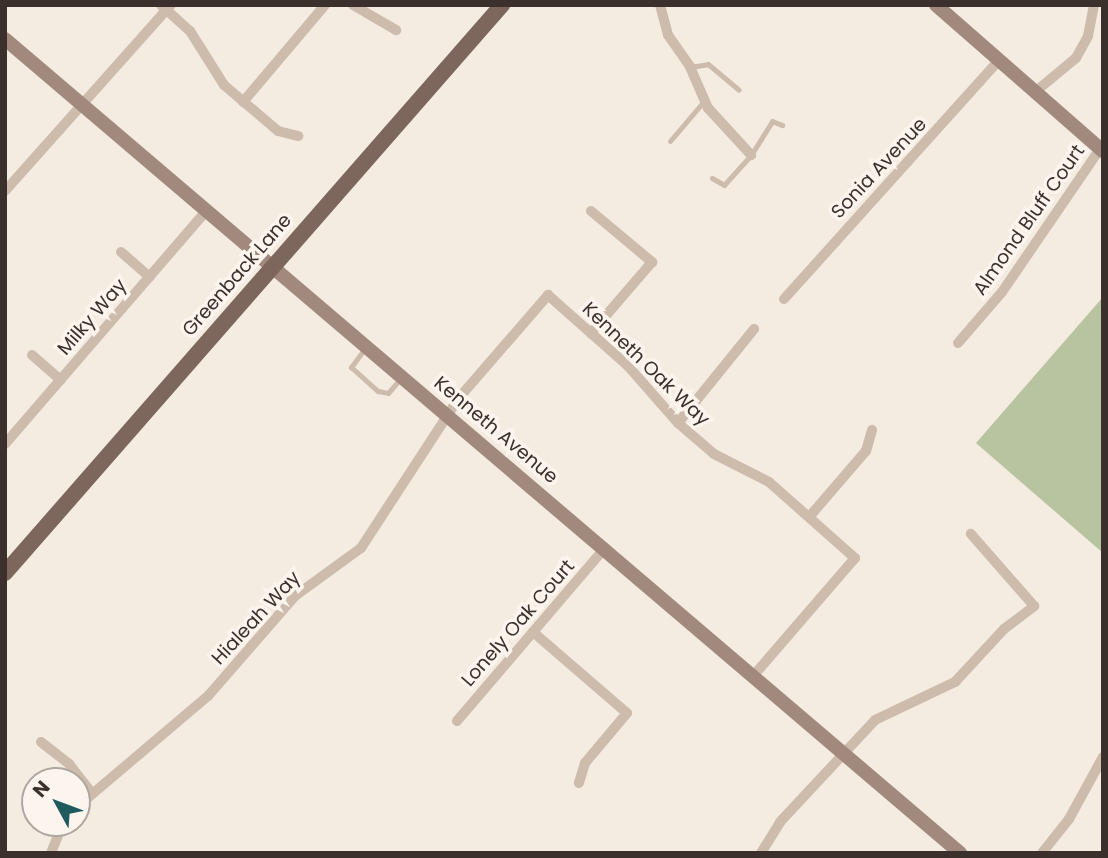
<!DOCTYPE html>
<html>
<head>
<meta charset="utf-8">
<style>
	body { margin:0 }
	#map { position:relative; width:1108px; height:858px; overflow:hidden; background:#f4ebe1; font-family:Poppins,sans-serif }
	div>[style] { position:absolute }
	.green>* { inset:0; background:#b8c4a0 }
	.lane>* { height:5px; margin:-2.5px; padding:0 2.5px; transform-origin:2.5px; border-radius:2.5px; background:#cdbbac }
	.street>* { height:10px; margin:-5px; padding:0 5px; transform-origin:5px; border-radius:5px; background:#cdbbac }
	.secondary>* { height:14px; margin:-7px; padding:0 7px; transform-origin:7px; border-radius:7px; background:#a18a7d }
	.primary>* { height:16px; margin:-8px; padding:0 8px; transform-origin:8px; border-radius:8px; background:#7d675c }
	span { translate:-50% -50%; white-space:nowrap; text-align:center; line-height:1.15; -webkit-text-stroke:7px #fbf5ee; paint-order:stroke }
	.street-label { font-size:19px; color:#3b302b }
	.frame { position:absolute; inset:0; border:7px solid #3b302b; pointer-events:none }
	.north { position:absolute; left:21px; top:767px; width:70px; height:70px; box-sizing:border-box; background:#fbf5ee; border:2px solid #aea6a0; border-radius:50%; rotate:311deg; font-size:19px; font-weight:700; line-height:28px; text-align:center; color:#3b302b }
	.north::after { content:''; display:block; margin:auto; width:24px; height:32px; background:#1f5a5e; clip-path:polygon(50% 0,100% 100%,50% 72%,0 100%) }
</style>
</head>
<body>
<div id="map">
	<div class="green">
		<i style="clip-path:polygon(1103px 297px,1103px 553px,976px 443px)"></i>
	</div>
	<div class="lane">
		<i style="left:690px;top:67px;width:18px;rotate:-9deg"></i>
		<i style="left:708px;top:64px;width:40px;rotate:40deg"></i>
		<i style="left:670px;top:141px;width:52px;rotate:-49.6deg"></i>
		<i style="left:712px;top:178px;width:14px;rotate:30deg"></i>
		<i style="left:724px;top:185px;width:40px;rotate:-48deg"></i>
		<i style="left:751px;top:155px;width:40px;rotate:-58deg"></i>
		<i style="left:772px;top:121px;width:11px;rotate:22deg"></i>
		<i style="left:365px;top:348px;width:24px;rotate:126deg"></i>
		<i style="left:351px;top:367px;width:36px;rotate:42deg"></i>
		<i style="left:378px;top:391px;width:10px;rotate:11deg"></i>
		<i style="left:388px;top:393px;width:20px;rotate:-49deg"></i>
	</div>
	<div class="street">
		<i style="left:161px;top:5px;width:39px;rotate:42deg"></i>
		<i style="left:190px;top:31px;width:64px;rotate:57.8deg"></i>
		<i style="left:224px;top:85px;width:71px;rotate:40.4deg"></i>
		<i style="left:278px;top:131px;width:21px;rotate:14deg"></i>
		<i style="left:353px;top:5px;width:50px;rotate:30.2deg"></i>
		<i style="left:660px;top:5px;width:31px;rotate:75deg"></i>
		<i style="left:668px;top:35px;width:39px;rotate:55deg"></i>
		<i style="left:690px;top:67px;width:45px;rotate:66.3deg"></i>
		<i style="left:708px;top:108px;width:64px;rotate:47.5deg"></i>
		<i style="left:1035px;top:92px;width:53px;rotate:-39.7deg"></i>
		<i style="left:1076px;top:58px;width:25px;rotate:-61deg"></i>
		<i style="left:1088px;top:36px;width:32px;rotate:-79deg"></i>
		<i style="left:243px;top:102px;width:127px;rotate:-49.8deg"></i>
		<i style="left:5px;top:191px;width:249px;rotate:-48.3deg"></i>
		<i style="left:591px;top:211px;width:80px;rotate:39.9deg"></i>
		<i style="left:652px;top:262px;width:94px;rotate:130.7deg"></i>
		<i style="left:121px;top:252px;width:38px;rotate:41deg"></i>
		<i style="left:784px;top:299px;width:321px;rotate:-48deg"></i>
		<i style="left:958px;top:343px;width:67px;rotate:-49.2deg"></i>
		<i style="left:1002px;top:292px;width:173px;rotate:-55.6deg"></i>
		<i style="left:32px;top:355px;width:38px;rotate:41deg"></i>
		<i style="left:678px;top:423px;width:121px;rotate:-51deg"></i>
		<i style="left:5px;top:444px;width:306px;rotate:-49.2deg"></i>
		<i style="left:810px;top:516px;width:86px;rotate:-49.3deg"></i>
		<i style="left:866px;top:451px;width:22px;rotate:-74deg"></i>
		<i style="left:533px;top:632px;width:124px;rotate:40.8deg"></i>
		<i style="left:627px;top:713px;width:65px;rotate:130deg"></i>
		<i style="left:585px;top:763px;width:21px;rotate:107deg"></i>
		<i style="left:457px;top:721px;width:228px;rotate:-49.5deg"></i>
		<i style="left:41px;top:742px;width:36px;rotate:38deg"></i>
		<i style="left:69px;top:764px;width:37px;rotate:52deg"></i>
		<i style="left:77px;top:807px;width:172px;rotate:-40.3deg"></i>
		<i style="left:208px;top:696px;width:133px;rotate:-49deg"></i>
		<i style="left:295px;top:596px;width:82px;rotate:-36deg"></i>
		<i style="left:361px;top:548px;width:178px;rotate:-56.9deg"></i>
		<i style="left:458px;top:399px;width:138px;rotate:-49.1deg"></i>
		<i style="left:548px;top:295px;width:107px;rotate:41.6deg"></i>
		<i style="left:628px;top:366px;width:76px;rotate:48.7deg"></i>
		<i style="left:678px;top:423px;width:48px;rotate:40.7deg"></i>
		<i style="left:714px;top:454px;width:62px;rotate:27deg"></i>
		<i style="left:769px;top:482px;width:115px;rotate:41.5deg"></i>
		<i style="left:855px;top:558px;width:156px;rotate:130.8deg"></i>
		<i style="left:51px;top:853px;width:32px;rotate:-68deg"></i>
		<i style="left:761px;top:853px;width:36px;rotate:-58deg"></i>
		<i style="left:780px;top:822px;width:139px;rotate:-47deg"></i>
		<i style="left:875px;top:720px;width:89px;rotate:-25.4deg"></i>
		<i style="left:955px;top:682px;width:72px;rotate:-47.2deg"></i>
		<i style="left:1004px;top:629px;width:38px;rotate:-37deg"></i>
		<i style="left:1034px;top:606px;width:96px;rotate:-131.2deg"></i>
		<i style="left:1042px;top:853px;width:43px;rotate:-51.5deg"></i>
		<i style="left:1069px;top:819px;width:71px;rotate:-61.3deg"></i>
	</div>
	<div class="secondary">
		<i style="left:936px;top:5px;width:222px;rotate:41.2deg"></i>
		<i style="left:5px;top:39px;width:1255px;rotate:40.44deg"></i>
	</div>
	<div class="primary">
		<i style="left:5px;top:573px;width:755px;rotate:-48.81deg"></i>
	</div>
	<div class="street-label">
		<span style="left:879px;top:168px;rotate:-47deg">Sonia Avenue</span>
		<span style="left:1029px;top:220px;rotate:-55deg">Almond Bluff Court</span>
		<span style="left:237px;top:275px;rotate:-49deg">Greenback Lane</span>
		<span style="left:92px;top:317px;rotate:-49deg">Milky Way</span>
		<span style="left:646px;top:364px;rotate:44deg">Kenneth Oak Way</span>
		<span style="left:496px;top:430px;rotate:40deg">Kenneth Avenue</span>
		<span style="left:256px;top:618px;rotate:-47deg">Hialeah Way</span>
		<span style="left:518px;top:623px;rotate:-49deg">Lonely Oak Court</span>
	</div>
	<div class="frame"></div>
	<div class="north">N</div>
</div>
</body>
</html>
